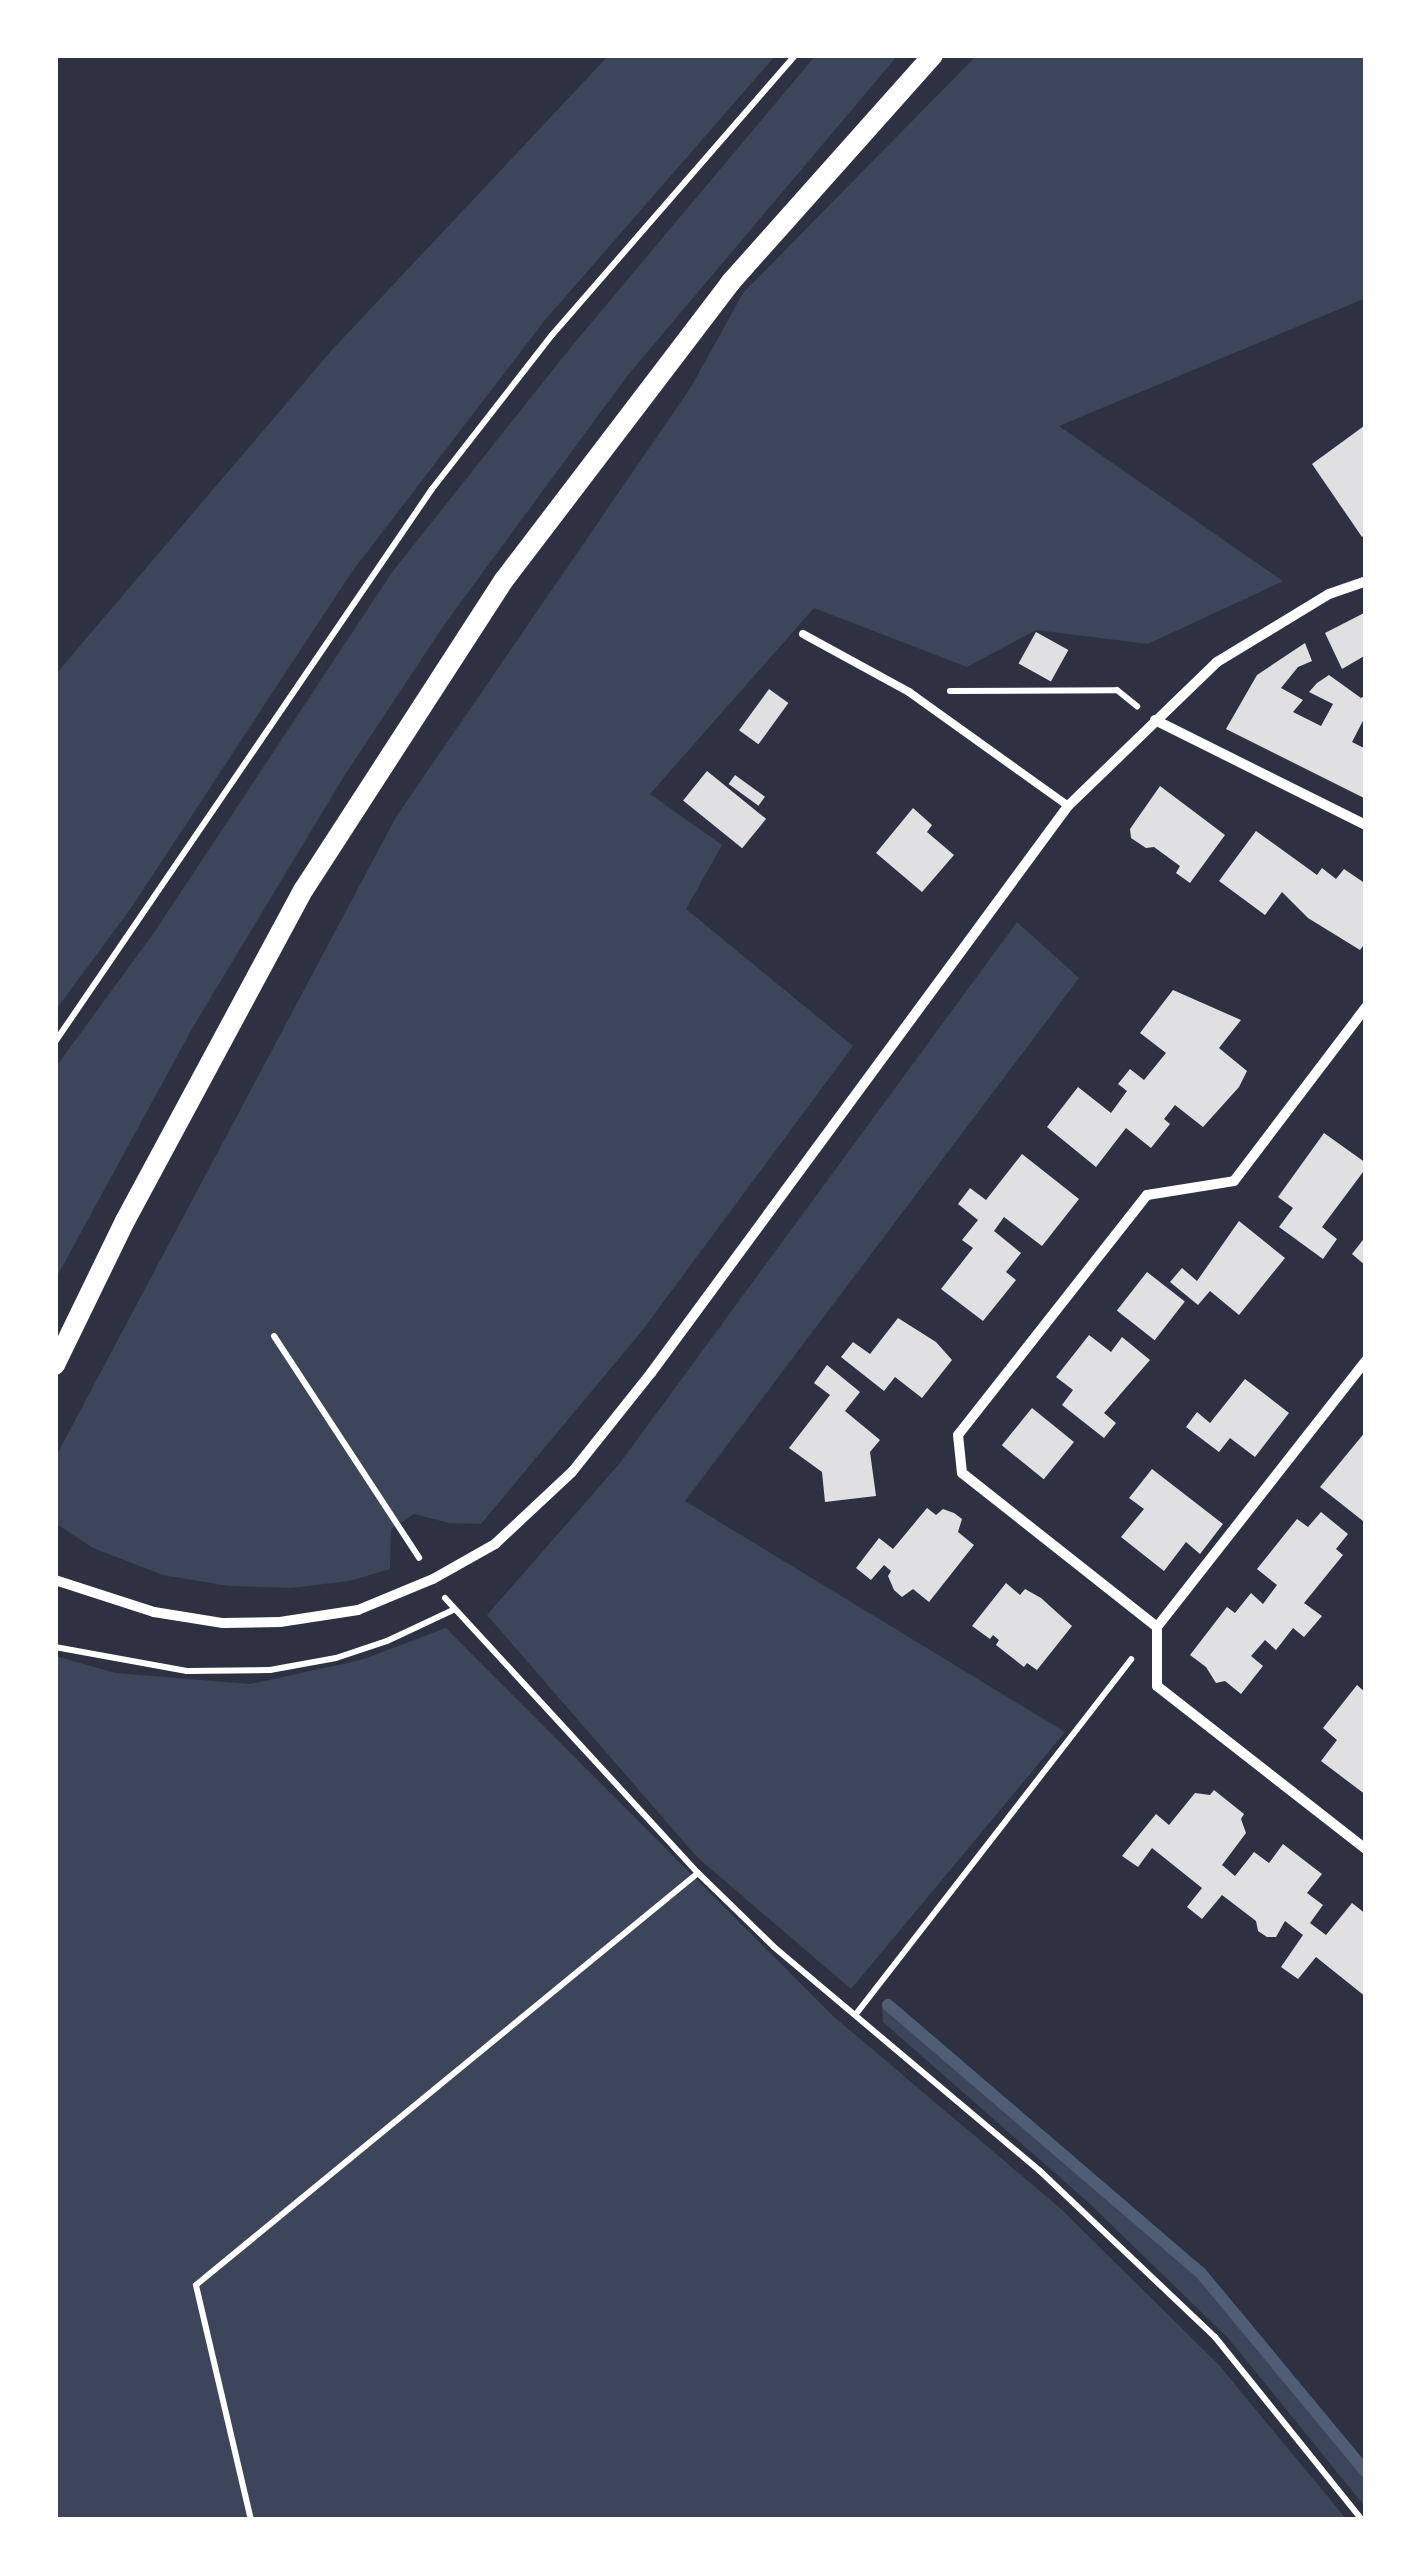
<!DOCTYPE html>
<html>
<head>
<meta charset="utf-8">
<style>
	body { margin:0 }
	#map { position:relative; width:1421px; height:2575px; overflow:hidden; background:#2d3142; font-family:Quicksand,sans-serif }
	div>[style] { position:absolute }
	.green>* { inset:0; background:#3c4559 }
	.stream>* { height:12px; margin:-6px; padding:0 6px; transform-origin:6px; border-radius:6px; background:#4f5d75 }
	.building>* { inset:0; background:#e0e0e3; transform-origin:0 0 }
	.path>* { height:6px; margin:-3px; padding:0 3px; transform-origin:3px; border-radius:3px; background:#fff }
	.service>* { height:8px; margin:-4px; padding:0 4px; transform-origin:4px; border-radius:4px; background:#fff }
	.minor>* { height:10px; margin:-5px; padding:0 5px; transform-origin:5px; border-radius:5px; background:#fff }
	.secondary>* { height:20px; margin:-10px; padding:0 10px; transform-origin:10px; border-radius:10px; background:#fff }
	span { translate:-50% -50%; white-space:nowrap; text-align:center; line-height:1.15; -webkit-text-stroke:8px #fff; paint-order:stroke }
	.frame { position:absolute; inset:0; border:58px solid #fff; pointer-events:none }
</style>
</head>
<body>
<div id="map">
	<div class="green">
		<i style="clip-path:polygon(609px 55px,776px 55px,545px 320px,351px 573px,131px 908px,55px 1011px,55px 675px,331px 351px)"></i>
		<i style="clip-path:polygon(816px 55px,898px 55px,628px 375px,444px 625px,346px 773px,193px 1027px,55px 1280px,55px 1068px,153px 934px,393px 571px,571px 347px)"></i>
		<i style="clip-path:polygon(977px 55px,1366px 55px,1366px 298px,1059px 426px,1283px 581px,1148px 644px,1036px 630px,967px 667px,814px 608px,650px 794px,722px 845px,686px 909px,853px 1046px,641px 1332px,481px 1524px,449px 1523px,414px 1514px,391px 1529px,390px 1569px,349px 1581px,291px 1588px,229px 1586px,163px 1575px,93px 1548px,55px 1523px,55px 1458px,396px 817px,691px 387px,743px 293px)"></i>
		<i style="clip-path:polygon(1017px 922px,1079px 978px,685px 1501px,1065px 1732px,851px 1989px,697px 1857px,487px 1615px,620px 1463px)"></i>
		<i style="clip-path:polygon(446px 1628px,833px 2016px,1060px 2208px,1219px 2365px,1347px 2520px,55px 2520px,55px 1656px,116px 1673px,250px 1684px,361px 1660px)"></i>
		<i style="clip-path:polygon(882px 2007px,1195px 2272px,1366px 2479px,1366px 2508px,1229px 2339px,1088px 2202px,883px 2022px)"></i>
	</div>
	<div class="stream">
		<i style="left:888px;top:2005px;width:411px;rotate:40.6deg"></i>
		<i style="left:1200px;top:2272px;width:260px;rotate:50.3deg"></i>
	</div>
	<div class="building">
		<i style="clip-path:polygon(1364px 426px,1366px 534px,1362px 537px,1312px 464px)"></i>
		<i style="clip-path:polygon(1366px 612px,1366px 655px,1342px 669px,1325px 633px)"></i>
		<i style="left:1036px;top:632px;width:37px;height:36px;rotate:29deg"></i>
		<i style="clip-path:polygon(1305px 643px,1312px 661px,1298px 667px,1281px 688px,1303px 700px,1293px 712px,1321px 726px,1333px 704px,1309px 692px,1317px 683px,1329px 675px,1361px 698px,1366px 695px,1366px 715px,1352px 742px,1366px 749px,1366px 799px,1226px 729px,1257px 675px)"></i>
		<i style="left:769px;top:689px;width:24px;height:51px;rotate:36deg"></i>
		<i style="left:707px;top:771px;width:76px;height:38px;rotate:39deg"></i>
		<i style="left:735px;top:775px;width:37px;height:11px;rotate:36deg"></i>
		<i style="clip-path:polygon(1160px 786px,1225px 835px,1190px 883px,1176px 873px,1180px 866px,1154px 847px,1146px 848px,1131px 838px,1130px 829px)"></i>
		<i style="clip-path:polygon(913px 808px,932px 825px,927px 832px,954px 855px,922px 892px,876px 853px)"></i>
		<i style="clip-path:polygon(1256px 831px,1317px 875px,1322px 868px,1336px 879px,1344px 869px,1366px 884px,1366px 942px,1360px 950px,1308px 918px,1282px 892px,1265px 915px,1219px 881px)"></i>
		<i style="clip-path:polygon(1173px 990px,1241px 1020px,1219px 1048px,1247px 1071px,1239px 1087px,1203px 1127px,1175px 1105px,1164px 1119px,1170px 1124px,1151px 1148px,1126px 1128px,1096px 1167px,1047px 1127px,1078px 1087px,1111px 1113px,1127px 1091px,1118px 1084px,1130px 1069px,1144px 1080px,1166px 1053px,1140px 1033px)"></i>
		<i style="clip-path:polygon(1324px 1133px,1366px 1163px,1366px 1168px,1322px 1227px,1337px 1239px,1323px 1259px,1279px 1227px,1293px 1208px,1278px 1197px)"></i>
		<i style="clip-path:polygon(1022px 1154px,1079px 1199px,1042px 1246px,1004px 1217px,994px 1231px,1021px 1253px,1006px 1272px,1016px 1280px,983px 1321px,941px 1289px,973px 1248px,962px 1240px,978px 1220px,958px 1204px,970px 1188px,986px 1200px)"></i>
		<i style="clip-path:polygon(1239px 1221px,1285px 1258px,1239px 1315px,1210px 1291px,1198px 1305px,1170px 1282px,1182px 1268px,1197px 1281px)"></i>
		<i style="clip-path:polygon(1366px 1236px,1366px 1266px,1352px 1254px)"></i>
		<i style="left:1147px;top:1272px;width:48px;height:49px;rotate:38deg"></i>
		<i style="clip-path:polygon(898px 1318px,936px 1342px,952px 1360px,922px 1398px,895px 1377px,884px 1391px,841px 1357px,853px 1342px,870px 1354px)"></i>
		<i style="clip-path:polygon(1089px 1335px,1111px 1352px,1122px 1337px,1150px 1360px,1104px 1413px,1116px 1423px,1104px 1438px,1062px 1405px,1073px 1390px,1056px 1377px)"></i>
		<i style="clip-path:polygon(827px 1365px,860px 1392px,845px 1411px,880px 1440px,870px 1452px,876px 1496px,825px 1502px,822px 1472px,789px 1448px,830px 1395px,814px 1383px)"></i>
		<i style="clip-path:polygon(1245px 1379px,1289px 1413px,1255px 1457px,1230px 1438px,1219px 1452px,1186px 1427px,1197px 1412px,1210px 1423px)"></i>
		<i style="left:1032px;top:1408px;width:54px;height:48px;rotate:39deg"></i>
		<i style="clip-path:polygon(1366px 1431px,1366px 1518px,1363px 1521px,1320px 1487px)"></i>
		<i style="clip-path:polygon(1152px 1469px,1223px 1524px,1200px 1554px,1186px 1542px,1164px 1571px,1121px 1537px,1144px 1509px,1129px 1498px)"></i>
		<i style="clip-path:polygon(927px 1508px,936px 1515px,943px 1509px,954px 1513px,962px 1519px,958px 1532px,974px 1545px,929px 1602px,913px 1589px,902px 1597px,894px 1590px,888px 1576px,891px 1571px,884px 1565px,871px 1580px,856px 1568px,879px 1538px,893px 1549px)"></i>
		<i style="clip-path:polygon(1321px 1512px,1348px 1534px,1336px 1549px,1343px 1555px,1304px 1603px,1322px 1616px,1304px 1637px,1293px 1628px,1276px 1650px,1265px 1640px,1251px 1656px,1263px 1666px,1241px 1694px,1225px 1681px,1216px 1683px,1206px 1667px,1190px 1655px,1227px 1607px,1235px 1613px,1251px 1593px,1263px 1604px,1277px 1585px,1257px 1569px,1297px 1519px,1308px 1527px)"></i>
		<i style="clip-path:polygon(1006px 1583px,1020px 1595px,1025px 1589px,1041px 1598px,1072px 1626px,1037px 1670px,1027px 1663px,1024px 1667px,996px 1645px,999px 1640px,993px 1635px,990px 1639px,972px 1626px)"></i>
		<i style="clip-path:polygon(1357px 1685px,1366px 1693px,1366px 1795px,1321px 1761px,1337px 1740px,1323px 1728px)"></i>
		<i style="clip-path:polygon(1214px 1790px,1244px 1814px,1241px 1819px,1246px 1833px,1222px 1865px,1235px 1876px,1254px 1852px,1269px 1863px,1283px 1844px,1322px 1874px,1307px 1893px,1323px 1905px,1310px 1923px,1326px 1935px,1352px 1903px,1366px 1914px,1366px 1997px,1316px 1957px,1298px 1979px,1281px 1967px,1303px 1935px,1285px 1921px,1276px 1937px,1267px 1937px,1258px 1931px,1256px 1921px,1222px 1895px,1202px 1919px,1187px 1907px,1202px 1888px,1152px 1848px,1138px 1867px,1122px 1856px,1156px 1814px,1169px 1825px,1195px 1793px,1210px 1795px)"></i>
	</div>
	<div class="path">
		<i style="left:950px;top:691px;width:167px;rotate:-0.3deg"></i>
		<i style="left:1117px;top:690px;width:26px;rotate:39deg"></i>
		<i style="left:55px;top:1042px;width:669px;rotate:-55.72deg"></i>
		<i style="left:432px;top:489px;width:195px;rotate:-52.1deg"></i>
		<i style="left:552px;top:335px;width:371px;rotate:-49deg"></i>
		<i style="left:274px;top:1336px;width:265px;rotate:56.8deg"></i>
		<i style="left:445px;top:1598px;width:374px;rotate:47.4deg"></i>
		<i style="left:698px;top:1873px;width:106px;rotate:44.2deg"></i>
		<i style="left:774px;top:1947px;width:348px;rotate:40.1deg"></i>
		<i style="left:1040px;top:2171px;width:241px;rotate:43.5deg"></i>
		<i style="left:1215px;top:2337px;width:235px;rotate:51.2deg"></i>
		<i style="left:55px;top:1647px;width:134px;rotate:10.3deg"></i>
		<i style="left:187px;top:1671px;width:83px;rotate:-0.7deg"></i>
		<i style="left:270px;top:1670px;width:67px;rotate:-10.3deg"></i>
		<i style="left:336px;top:1658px;width:54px;rotate:-18.4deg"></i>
		<i style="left:387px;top:1641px;width:73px;rotate:-25.2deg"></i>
		<i style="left:856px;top:2014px;width:449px;rotate:-52.2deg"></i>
		<i style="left:251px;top:2520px;width:241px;rotate:-103.2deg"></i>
		<i style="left:196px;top:2285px;width:649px;rotate:-39.38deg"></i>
	</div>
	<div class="service">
		<i style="left:803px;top:634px;width:121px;rotate:28.7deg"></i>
		<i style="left:909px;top:692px;width:196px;rotate:35.6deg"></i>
	</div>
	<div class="minor">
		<i style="left:1155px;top:720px;width:236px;rotate:26.5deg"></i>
		<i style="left:55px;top:1580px;width:104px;rotate:17.9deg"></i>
		<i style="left:154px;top:1612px;width:70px;rotate:9.1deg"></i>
		<i style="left:223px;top:1623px;width:57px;rotate:-1deg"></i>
		<i style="left:280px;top:1622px;width:79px;rotate:-8.7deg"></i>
		<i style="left:358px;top:1610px;width:81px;rotate:-22.5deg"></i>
		<i style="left:433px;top:1579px;width:71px;rotate:-29.4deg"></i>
		<i style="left:495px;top:1544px;width:105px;rotate:-43.1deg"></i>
		<i style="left:572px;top:1472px;width:127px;rotate:-51.4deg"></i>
		<i style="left:651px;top:1373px;width:704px;rotate:-53.67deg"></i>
		<i style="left:1068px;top:806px;width:207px;rotate:-44deg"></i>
		<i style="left:1217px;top:662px;width:131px;rotate:-31.3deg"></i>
		<i style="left:1329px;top:594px;width:39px;rotate:-19deg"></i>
		<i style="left:1157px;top:1627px;width:248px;rotate:-141.7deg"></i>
		<i style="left:962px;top:1473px;width:38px;rotate:-96deg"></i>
		<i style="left:958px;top:1435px;width:305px;rotate:-51.8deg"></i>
		<i style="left:1147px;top:1195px;width:88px;rotate:-9.1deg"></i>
		<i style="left:1234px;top:1181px;width:218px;rotate:-52.8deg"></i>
		<i style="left:1157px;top:1627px;width:339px;rotate:-51.9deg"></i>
		<i style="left:1157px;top:1627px;width:59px;rotate:90deg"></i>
		<i style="left:1157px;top:1686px;width:265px;rotate:38deg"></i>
	</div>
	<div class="secondary">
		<i style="left:55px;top:1365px;width:160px;rotate:-64.1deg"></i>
		<i style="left:125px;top:1221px;width:377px;rotate:-61.7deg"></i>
		<i style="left:304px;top:889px;width:368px;rotate:-57.1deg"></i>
		<i style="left:504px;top:580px;width:373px;rotate:-52.7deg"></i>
		<i style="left:730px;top:283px;width:305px;rotate:-48.3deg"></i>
	</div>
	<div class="frame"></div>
</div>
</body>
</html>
